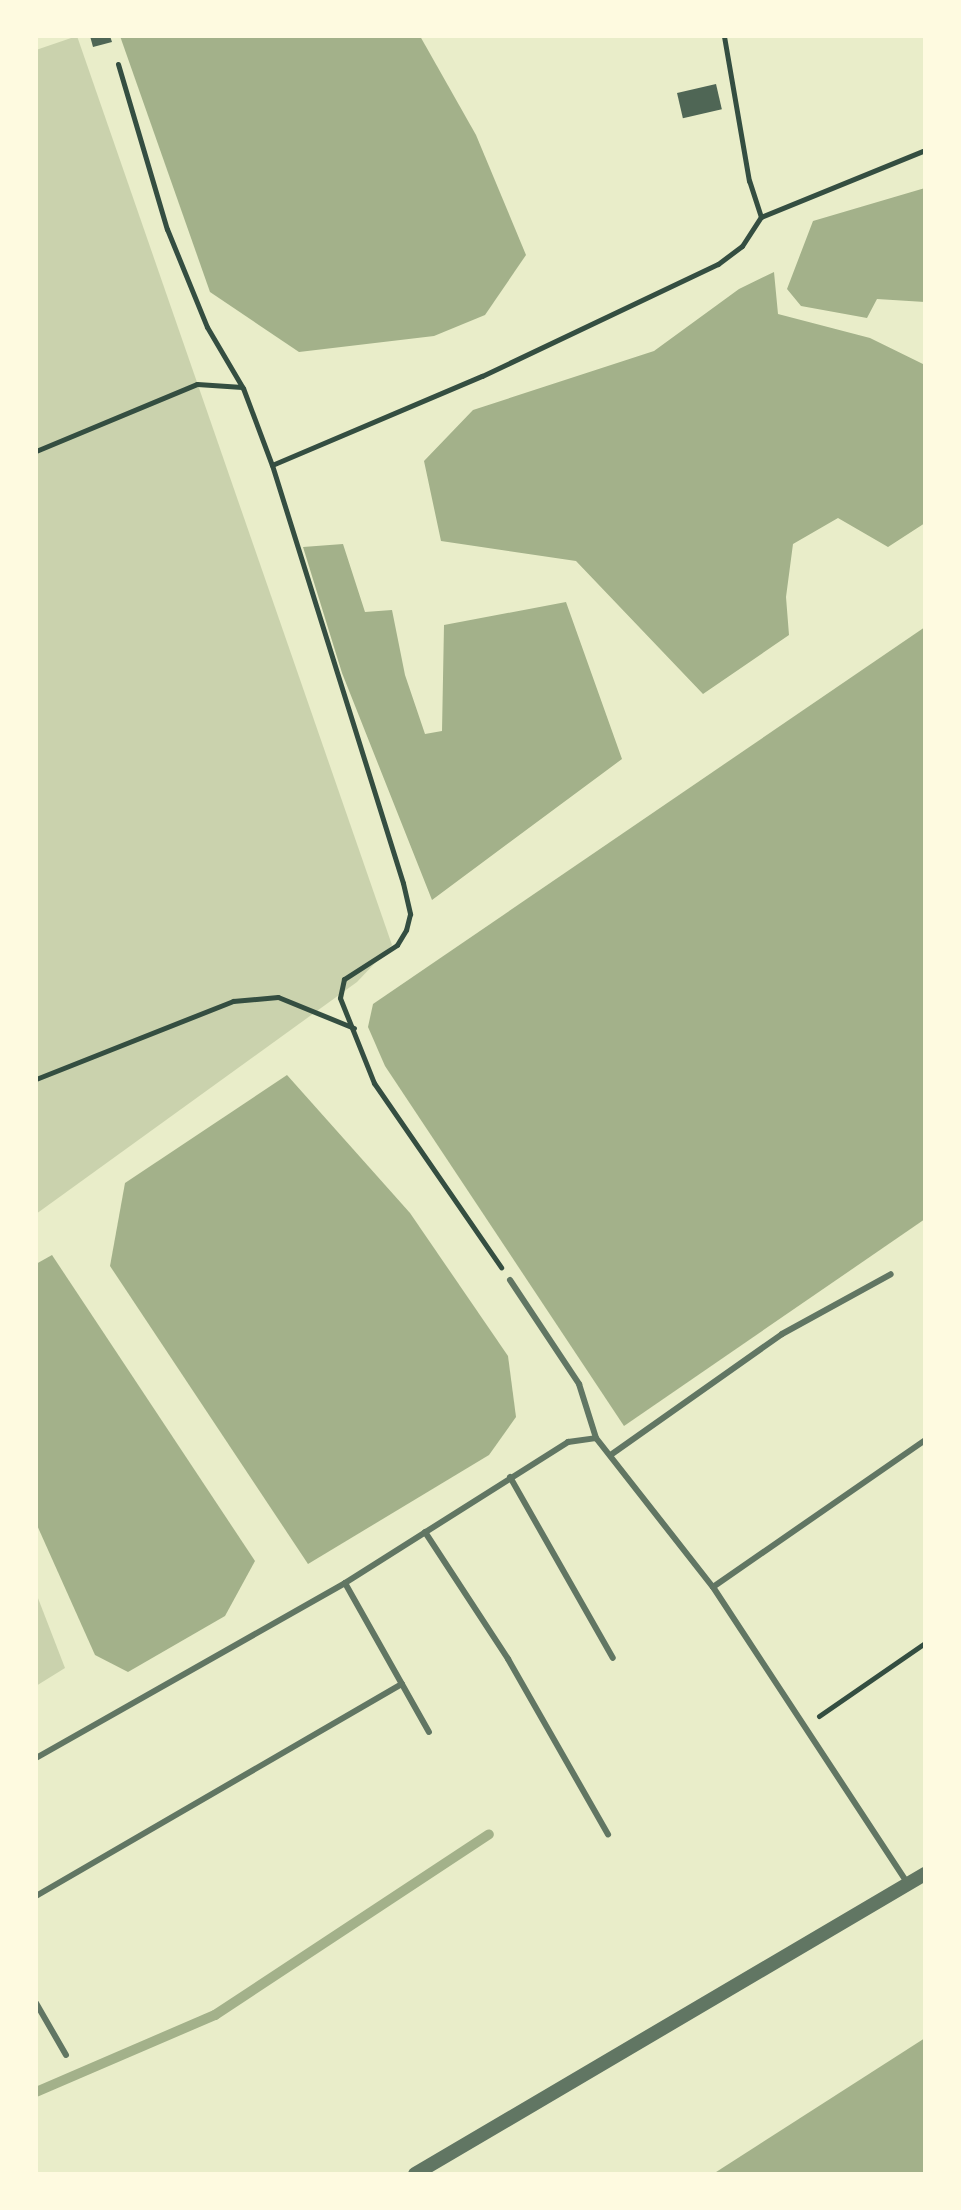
<!DOCTYPE html>
<html>
<head>
<meta charset="utf-8">
<style>
	body { margin:0 }
	#map { position:relative; width:961px; height:2210px; overflow:hidden; background:#e9edc9; font-family:"Crimson Pro",serif }
	div>[style] { position:absolute }
	.green>* { inset:0; background:#cad2ad }
	.water>* { inset:0; background:#a3b18a }
	.stream>* { height:10px; margin:-5px; padding:0 5px; transform-origin:5px; border-radius:5px; background:#a3b18a }
	.building>* { inset:0; background:#4f6655; transform-origin:0 0 }
	.path>* { height:5px; margin:-2.5px; padding:0 2.5px; transform-origin:2.5px; border-radius:2.5px; background:#344e41 }
	.service>* { height:6px; margin:-3px; padding:0 3px; transform-origin:3px; border-radius:3px; background:#617663 }
	.tertiary>* { height:14px; margin:-7px; padding:0 7px; transform-origin:7px; border-radius:7px; background:#617663 }
	span { translate:-50% -50%; white-space:nowrap; text-align:center; line-height:1.15; -webkit-text-stroke:8px #fefae0; paint-order:stroke }
	.frame { position:absolute; inset:0; border:38px solid #fefae0; pointer-events:none }
</style>
</head>
<body>
<div id="map">
	<div class="green">
		<i style="clip-path:polygon(77px 36px,392px 945px,357px 982px,36px 1214px,36px 50px)"></i>
		<i style="clip-path:polygon(36px 1593px,65px 1668px,36px 1686px)"></i>
	</div>
	<div class="water">
		<i style="clip-path:polygon(120px 36px,420px 36px,476px 135px,526px 255px,485px 315px,434px 336px,299px 352px,210px 292px)"></i>
		<i style="clip-path:polygon(925px 188px,925px 302px,877px 299px,867px 318px,801px 306px,787px 289px,813px 221px)"></i>
		<i style="clip-path:polygon(774px 272px,778px 314px,870px 338px,925px 365px,925px 523px,888px 547px,838px 518px,793px 544px,786px 597px,789px 635px,703px 694px,576px 561px,441px 541px,424px 461px,473px 410px,654px 351px,739px 289px)"></i>
		<i style="clip-path:polygon(343px 544px,365px 612px,392px 610px,405px 675px,425px 734px,442px 731px,444px 625px,566px 602px,622px 759px,432px 900px,342px 673px,303px 547px)"></i>
		<i style="clip-path:polygon(925px 627px,925px 1219px,624px 1426px,385px 1066px,368px 1027px,373px 1004px)"></i>
		<i style="clip-path:polygon(287px 1075px,410px 1213px,508px 1356px,516px 1417px,489px 1455px,308px 1564px,110px 1266px,125px 1183px)"></i>
		<i style="clip-path:polygon(52px 1255px,255px 1561px,225px 1616px,128px 1672px,95px 1655px,36px 1523px,36px 1264px)"></i>
		<i style="clip-path:polygon(925px 2038px,925px 2174px,713px 2174px)"></i>
	</div>
	<div class="stream">
		<i style="left:36px;top:2092px;width:195px;rotate:-23.3deg"></i>
		<i style="left:215px;top:2015px;width:328px;rotate:-33.4deg"></i>
	</div>
	<div class="building">
		<i style="clip-path:polygon(90px 36px,110px 36px,112px 42px,93px 47px)"></i>
		<i style="left:716px;top:84px;width:26px;height:40px;rotate:77deg"></i>
	</div>
	<div class="path">
		<i style="left:118px;top:64px;width:172px;rotate:73.5deg"></i>
		<i style="left:167px;top:229px;width:106px;rotate:67.8deg"></i>
		<i style="left:207px;top:327px;width:71px;rotate:59.5deg"></i>
		<i style="left:243px;top:388px;width:82px;rotate:69.4deg"></i>
		<i style="left:272px;top:465px;width:438px;rotate:72.6deg"></i>
		<i style="left:403px;top:883px;width:32px;rotate:77deg"></i>
		<i style="left:410px;top:914px;width:16px;rotate:104deg"></i>
		<i style="left:406px;top:930px;width:17px;rotate:121deg"></i>
		<i style="left:397px;top:945px;width:63px;rotate:147.3deg"></i>
		<i style="left:344px;top:979px;width:19px;rotate:102deg"></i>
		<i style="left:340px;top:998px;width:92px;rotate:68.2deg"></i>
		<i style="left:374px;top:1083px;width:224px;rotate:55.4deg"></i>
		<i style="left:761px;top:217px;width:177px;rotate:-22.2deg"></i>
		<i style="left:36px;top:451px;width:174px;rotate:-22.6deg"></i>
		<i style="left:197px;top:384px;width:45px;rotate:3.8deg"></i>
		<i style="left:272px;top:465px;width:228px;rotate:-23deg"></i>
		<i style="left:482px;top:376px;width:261px;rotate:-25.4deg"></i>
		<i style="left:718px;top:264px;width:30px;rotate:-37deg"></i>
		<i style="left:742px;top:246px;width:35px;rotate:-57deg"></i>
		<i style="left:761px;top:217px;width:38px;rotate:-108deg"></i>
		<i style="left:749px;top:181px;width:147px;rotate:-99.8deg"></i>
		<i style="left:36px;top:1079px;width:212px;rotate:-21.6deg"></i>
		<i style="left:233px;top:1001px;width:45px;rotate:-5.1deg"></i>
		<i style="left:278px;top:997px;width:82px;rotate:22.2deg"></i>
		<i style="left:819px;top:1716px;width:129px;rotate:-34.6deg"></i>
	</div>
	<div class="service">
		<i style="left:510px;top:1280px;width:125px;rotate:56.4deg"></i>
		<i style="left:579px;top:1384px;width:57px;rotate:72.5deg"></i>
		<i style="left:612px;top:1454px;width:208px;rotate:-35.2deg"></i>
		<i style="left:782px;top:1334px;width:124px;rotate:-28.8deg"></i>
		<i style="left:510px;top:1477px;width:208px;rotate:60.4deg"></i>
		<i style="left:425px;top:1532px;width:152px;rotate:56.8deg"></i>
		<i style="left:508px;top:1659px;width:202px;rotate:60.3deg"></i>
		<i style="left:345px;top:1583px;width:171px;rotate:60.6deg"></i>
		<i style="left:713px;top:1587px;width:258px;rotate:-34.7deg"></i>
		<i style="left:36px;top:1758px;width:355px;rotate:-29.5deg"></i>
		<i style="left:345px;top:1583px;width:264px;rotate:-32.3deg"></i>
		<i style="left:568px;top:1442px;width:28px;rotate:-8deg"></i>
		<i style="left:596px;top:1438px;width:189px;rotate:51.9deg"></i>
		<i style="left:713px;top:1587px;width:353px;rotate:56.7deg"></i>
		<i style="left:36px;top:1896px;width:423px;rotate:-30.1deg"></i>
		<i style="left:36px;top:2003px;width:60px;rotate:60deg"></i>
	</div>
	<div class="tertiary">
		<i style="left:415px;top:2174px;width:592px;rotate:-30.47deg"></i>
	</div>
	<div class="frame"></div>
</div>
</body>
</html>
